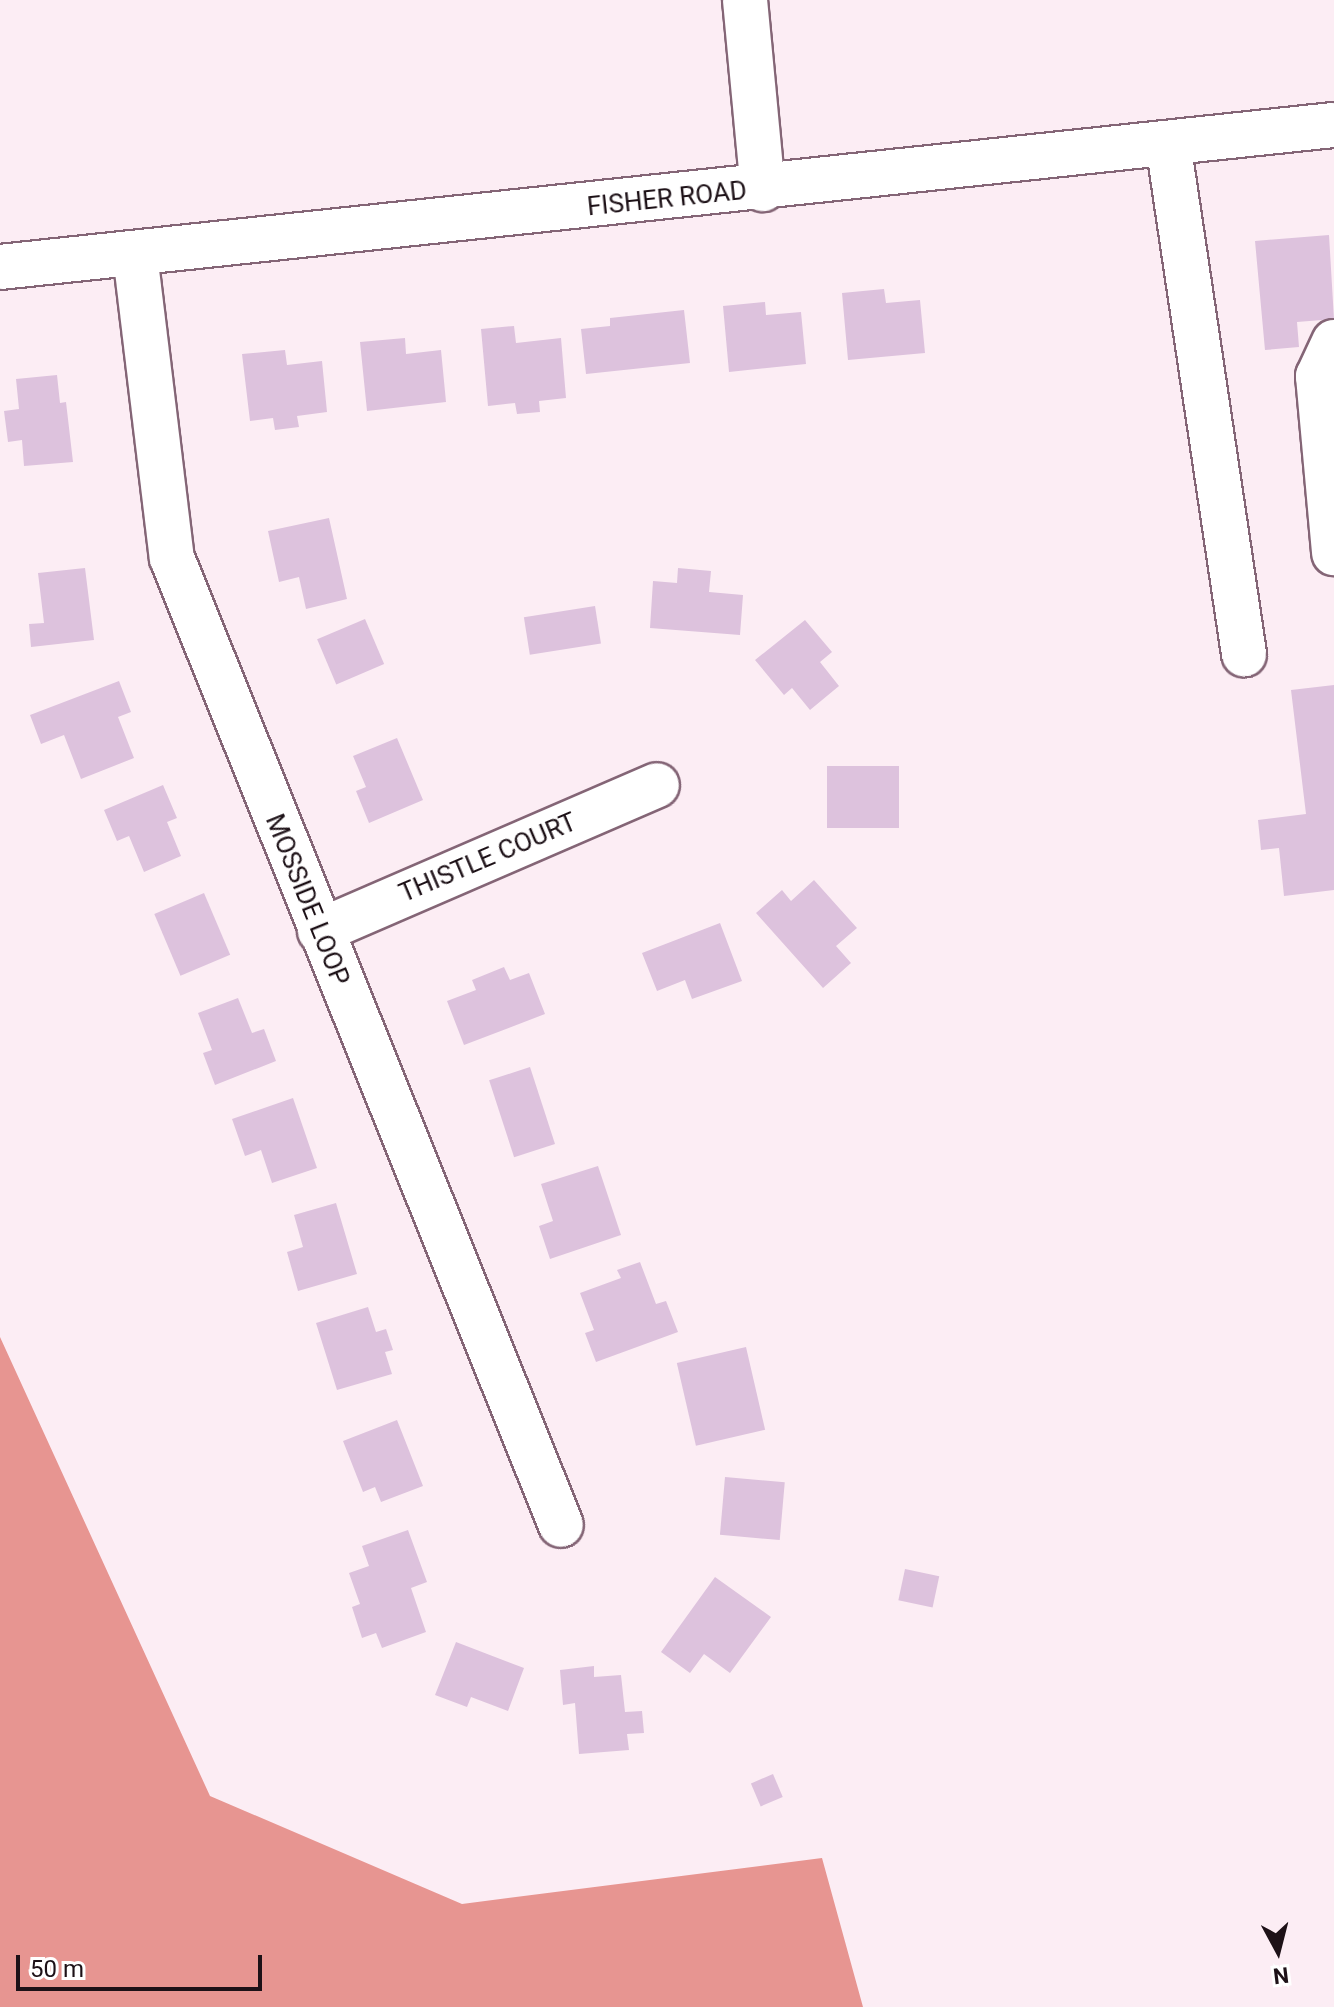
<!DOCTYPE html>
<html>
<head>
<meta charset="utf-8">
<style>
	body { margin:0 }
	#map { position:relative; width:1334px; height:2007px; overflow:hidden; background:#fcedf4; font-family:Roboto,sans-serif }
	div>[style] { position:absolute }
	.forest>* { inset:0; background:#e79591 }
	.building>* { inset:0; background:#ddc2dd; transform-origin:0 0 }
	.roads { filter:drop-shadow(2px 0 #846576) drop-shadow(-2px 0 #846576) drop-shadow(0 2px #846576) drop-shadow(0 -2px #846576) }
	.minor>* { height:44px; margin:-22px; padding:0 22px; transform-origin:22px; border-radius:22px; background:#fff }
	span { translate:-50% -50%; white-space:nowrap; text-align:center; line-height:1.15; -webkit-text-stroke:6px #fff; paint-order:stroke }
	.street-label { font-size:26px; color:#1d1117 }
	.north { position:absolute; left:1238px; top:1911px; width:80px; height:80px; -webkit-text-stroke:6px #fff; paint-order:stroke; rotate:173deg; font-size:22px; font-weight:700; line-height:32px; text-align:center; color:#1d1117 }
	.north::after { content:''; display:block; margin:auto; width:28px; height:36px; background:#1d1117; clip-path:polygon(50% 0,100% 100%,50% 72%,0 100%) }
	.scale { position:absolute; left:16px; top:1955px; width:246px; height:36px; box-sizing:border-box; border:4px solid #1d1117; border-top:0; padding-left:10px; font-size:24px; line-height:28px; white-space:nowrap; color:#1d1117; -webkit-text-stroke:6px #fff; paint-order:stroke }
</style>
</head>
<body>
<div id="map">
	<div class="forest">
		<i style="clip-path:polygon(0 1337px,210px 1796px,462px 1904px,822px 1858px,863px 2007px,0 2007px)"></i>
	</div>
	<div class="building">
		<i style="clip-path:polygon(1329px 235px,1334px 319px,1297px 322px,1299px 347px,1265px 350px,1255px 241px)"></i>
		<i style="clip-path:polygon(884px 289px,886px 303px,920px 300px,925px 353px,848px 360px,842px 293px)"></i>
		<i style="clip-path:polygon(765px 302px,766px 315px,801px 312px,806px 364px,729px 372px,723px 306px)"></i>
		<i style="clip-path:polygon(684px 310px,690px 363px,586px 374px,581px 329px,610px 326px,610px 318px)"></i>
		<i style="clip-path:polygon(514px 326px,516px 343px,561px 338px,566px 398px,539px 401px,540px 412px,517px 414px,515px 403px,488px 406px,481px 329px)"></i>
		<i style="clip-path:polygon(405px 338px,406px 354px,441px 350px,446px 402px,367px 411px,360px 342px)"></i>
		<i style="clip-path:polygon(285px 350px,287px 365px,322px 361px,327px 412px,297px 416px,299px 427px,275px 430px,273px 418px,250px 421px,242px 354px)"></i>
		<i style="clip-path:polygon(57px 375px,60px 403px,66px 402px,73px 462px,24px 466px,22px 440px,8px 442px,4px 411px,19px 409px,16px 379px)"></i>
		<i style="clip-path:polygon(329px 518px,347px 599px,306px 609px,299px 577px,279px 582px,268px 531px)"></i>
		<i style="clip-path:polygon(85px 568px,94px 640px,31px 647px,29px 624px,44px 623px,38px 573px)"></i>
		<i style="clip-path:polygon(678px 568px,711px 571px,709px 592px,743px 595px,740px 635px,650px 628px,653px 581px,677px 583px)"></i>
		<i style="left:595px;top:606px;width:38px;height:72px;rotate:81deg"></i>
		<i style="left:365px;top:619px;width:49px;height:52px;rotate:67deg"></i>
		<i style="clip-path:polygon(805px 620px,832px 652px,820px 662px,839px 686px,810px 710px,792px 688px,784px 695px,755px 660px)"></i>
		<i style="clip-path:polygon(119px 681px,131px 712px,118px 717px,134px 758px,81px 779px,64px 735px,41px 744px,30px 715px)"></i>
		<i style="clip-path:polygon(1334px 685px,1334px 890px,1284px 896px,1279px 848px,1261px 850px,1258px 820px,1306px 814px,1291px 690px)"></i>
		<i style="clip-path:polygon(397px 738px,423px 800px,369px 823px,356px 791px,366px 787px,353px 756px)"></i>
		<i style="left:827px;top:766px;width:72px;height:62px"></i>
		<i style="clip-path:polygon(163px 785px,177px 818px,167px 822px,181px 856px,144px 872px,129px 836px,117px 841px,104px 810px)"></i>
		<i style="clip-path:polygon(814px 880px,857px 928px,836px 946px,851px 963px,823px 988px,756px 913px,782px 890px,791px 901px)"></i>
		<i style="left:204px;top:893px;width:67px;height:54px;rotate:67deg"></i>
		<i style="clip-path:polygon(720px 923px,742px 981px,692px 999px,685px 980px,657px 991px,642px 953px)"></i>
		<i style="clip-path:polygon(504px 967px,510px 980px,529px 973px,545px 1014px,464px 1045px,447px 1001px,476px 990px,472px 980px)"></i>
		<i style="clip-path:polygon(238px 998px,252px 1033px,264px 1029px,276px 1061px,215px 1085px,203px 1053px,212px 1050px,198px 1013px)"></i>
		<i style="left:530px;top:1067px;width:81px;height:43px;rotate:72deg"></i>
		<i style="clip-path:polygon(293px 1098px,317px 1168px,272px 1183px,261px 1150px,245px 1156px,232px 1119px)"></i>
		<i style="clip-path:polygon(598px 1166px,621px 1235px,550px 1259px,539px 1226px,553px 1221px,541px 1184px)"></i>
		<i style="clip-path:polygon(336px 1203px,357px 1274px,298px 1291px,287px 1252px,303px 1247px,294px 1215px)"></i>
		<i style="clip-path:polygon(640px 1262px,656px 1304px,666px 1301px,678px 1332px,596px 1362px,585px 1333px,594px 1330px,580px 1293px,621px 1278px,617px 1270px)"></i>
		<i style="clip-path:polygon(368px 1307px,376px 1332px,386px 1329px,393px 1350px,385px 1352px,392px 1374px,337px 1390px,316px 1323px)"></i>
		<i style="left:746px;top:1347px;width:85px;height:71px;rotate:77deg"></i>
		<i style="clip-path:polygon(397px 1420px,423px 1486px,381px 1502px,375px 1487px,363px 1492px,343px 1441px)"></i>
		<i style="left:725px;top:1477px;width:60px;height:58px;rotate:5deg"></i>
		<i style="clip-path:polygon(408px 1530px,427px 1582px,411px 1588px,426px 1632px,382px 1648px,376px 1633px,362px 1638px,352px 1607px,360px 1604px,349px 1573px,369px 1566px,362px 1546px)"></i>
		<i style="left:905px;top:1569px;width:35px;height:32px;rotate:12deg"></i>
		<i style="clip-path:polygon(715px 1577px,771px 1617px,730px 1673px,704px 1654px,690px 1673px,661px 1652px)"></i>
		<i style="clip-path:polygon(456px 1642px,524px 1668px,508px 1711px,471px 1697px,467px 1707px,435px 1695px)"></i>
		<i style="clip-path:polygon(594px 1666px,594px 1677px,621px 1675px,625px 1712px,642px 1711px,644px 1733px,627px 1734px,629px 1750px,579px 1754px,575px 1703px,563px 1705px,560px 1670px)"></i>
		<i style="left:773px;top:1774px;width:25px;height:24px;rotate:67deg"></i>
	</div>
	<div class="roads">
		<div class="minor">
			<i style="left:745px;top:0;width:190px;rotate:84.6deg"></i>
			<i style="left:1168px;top:143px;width:517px;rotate:81.54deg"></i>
			<i style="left:135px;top:254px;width:306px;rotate:83.1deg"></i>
			<i style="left:172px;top:558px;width:1042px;rotate:68.09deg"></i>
			<i style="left:0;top:267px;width:1342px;rotate:-6.08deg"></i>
			<i style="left:1334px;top:342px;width:38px;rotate:115deg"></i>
			<i style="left:1318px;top:376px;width:178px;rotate:84.8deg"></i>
			<i style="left:320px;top:931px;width:367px;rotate:-23.4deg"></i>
		</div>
	</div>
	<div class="street-label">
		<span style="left:667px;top:199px;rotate:-6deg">FISHER ROAD</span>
		<span style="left:488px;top:858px;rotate:-23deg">THISTLE COURT</span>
		<span style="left:307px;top:900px;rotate:68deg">MOSSIDE LOOP</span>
	</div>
	<div class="north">N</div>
	<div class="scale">50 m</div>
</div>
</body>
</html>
